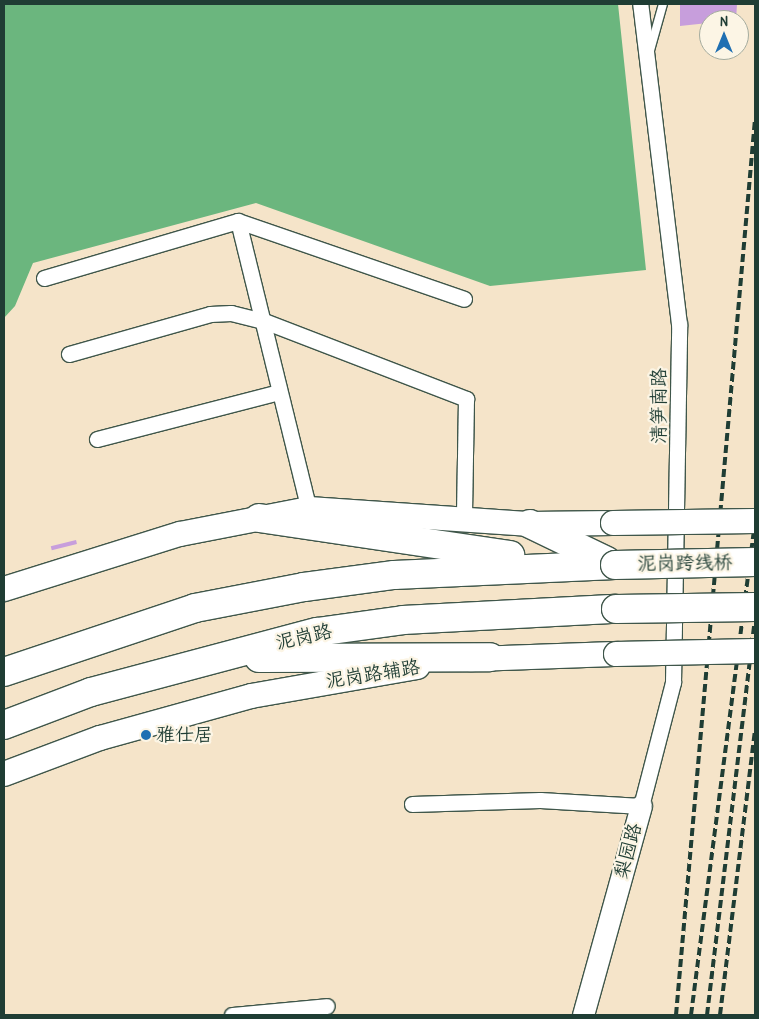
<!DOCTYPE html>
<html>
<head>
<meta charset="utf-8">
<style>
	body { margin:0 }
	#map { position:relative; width:759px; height:1019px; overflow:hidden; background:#f5e4c9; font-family:"Patrick Hand","LXGW WenKai TC",sans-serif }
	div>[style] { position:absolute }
	.forest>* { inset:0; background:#6bb67e }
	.building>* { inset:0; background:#c79edc; transform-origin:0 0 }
	.roads { filter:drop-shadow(1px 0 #3f564a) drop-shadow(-1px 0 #3f564a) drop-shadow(0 1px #3f564a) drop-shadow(0 -1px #3f564a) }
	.lane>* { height:8px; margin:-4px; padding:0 4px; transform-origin:4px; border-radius:4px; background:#fff }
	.street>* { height:15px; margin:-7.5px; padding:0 7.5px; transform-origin:7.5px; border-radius:7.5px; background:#fff }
	.secondary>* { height:21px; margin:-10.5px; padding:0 10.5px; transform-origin:10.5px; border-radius:10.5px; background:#fff }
	.primary>* { height:24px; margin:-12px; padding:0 12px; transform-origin:12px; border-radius:12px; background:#fff }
	.highway>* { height:28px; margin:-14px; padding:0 14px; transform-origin:14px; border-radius:14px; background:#fff }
	.rail>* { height:4px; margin-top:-2px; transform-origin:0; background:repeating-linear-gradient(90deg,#1f3d34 0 8px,transparent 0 12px) }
	.bridges { filter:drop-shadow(1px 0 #3f564a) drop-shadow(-1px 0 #3f564a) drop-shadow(0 1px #3f564a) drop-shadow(0 -1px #3f564a) }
	.primary-bridge>* { height:24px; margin:-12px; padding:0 12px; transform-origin:12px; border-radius:12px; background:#fff }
	.highway-bridge>* { height:28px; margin:-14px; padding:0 14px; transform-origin:14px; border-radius:14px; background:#fff }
	.dots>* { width:14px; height:14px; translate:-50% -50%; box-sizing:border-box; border:2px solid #fcf5e5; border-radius:50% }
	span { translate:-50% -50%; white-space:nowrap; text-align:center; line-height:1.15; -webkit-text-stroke:4.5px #fcf5e5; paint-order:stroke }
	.street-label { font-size:19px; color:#1f3d34 }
	.poi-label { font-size:19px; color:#1f3d34 }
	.left { translate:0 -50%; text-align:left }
	.frame { position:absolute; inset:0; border:5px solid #1f3d34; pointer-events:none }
	.north { position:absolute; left:699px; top:10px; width:50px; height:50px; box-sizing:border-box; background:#fcf5e5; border:1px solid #a4ab9e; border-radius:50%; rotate:0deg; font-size:14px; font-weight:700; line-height:20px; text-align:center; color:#1f3d34 }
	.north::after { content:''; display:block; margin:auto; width:18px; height:22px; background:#1f6fb2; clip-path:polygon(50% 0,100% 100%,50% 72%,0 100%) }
</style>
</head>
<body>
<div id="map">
	<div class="forest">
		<i style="clip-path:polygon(4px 4px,618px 4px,646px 270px,490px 286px,256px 203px,33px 263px,15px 306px,4px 318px)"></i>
	</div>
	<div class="building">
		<i style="clip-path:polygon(680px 4px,737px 4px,736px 20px,680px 26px)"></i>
		<i style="left:76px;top:540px;width:4px;height:26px;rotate:76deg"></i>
	</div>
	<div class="roads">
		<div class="lane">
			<i style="left:649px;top:54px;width:52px;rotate:-74.4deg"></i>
		</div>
		<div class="street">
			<i style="left:238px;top:221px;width:297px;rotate:76.2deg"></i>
			<i style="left:44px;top:278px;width:202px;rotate:-16.4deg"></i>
			<i style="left:238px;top:221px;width:239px;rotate:19deg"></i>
			<i style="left:69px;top:354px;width:147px;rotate:-15.8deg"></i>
			<i style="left:210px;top:314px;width:21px;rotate:-3deg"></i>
			<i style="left:231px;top:313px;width:34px;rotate:14deg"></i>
			<i style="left:264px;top:321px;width:217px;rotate:21.1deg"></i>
			<i style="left:466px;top:399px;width:119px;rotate:91deg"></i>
			<i style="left:97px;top:439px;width:188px;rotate:-14.5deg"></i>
			<i style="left:412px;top:804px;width:128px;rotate:-1.8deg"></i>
			<i style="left:540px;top:800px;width:101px;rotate:3.4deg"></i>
			<i style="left:641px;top:806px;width:128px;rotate:-75.5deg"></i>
			<i style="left:673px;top:682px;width:358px;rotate:-89deg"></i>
			<i style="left:679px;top:324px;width:322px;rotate:-96.9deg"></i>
			<i style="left:232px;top:1015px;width:95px;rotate:-5.4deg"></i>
		</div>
		<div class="secondary">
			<i style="left:583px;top:1015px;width:217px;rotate:-74.5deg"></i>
		</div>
		<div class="primary">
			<i style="left:4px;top:589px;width:184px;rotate:-17.4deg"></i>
			<i style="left:180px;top:534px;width:131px;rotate:-11deg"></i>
			<i style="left:309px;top:509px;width:222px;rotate:3.9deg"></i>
			<i style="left:530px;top:524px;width:83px;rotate:-0.7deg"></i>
			<i style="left:473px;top:659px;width:143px;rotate:-2deg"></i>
			<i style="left:4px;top:774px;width:103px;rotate:-20.6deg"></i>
			<i style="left:100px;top:738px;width:157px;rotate:-15.5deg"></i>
			<i style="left:251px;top:696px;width:169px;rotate:-9.9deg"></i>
		</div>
		<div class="highway">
			<i style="left:259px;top:518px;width:254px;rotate:8.4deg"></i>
			<i style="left:530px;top:524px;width:85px;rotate:25.7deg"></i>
			<i style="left:259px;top:658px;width:231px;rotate:-0.2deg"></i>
			<i style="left:4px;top:672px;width:201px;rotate:-18.5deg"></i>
			<i style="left:195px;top:608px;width:111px;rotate:-10.9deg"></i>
			<i style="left:304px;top:587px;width:91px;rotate:-7.6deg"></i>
			<i style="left:394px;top:575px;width:221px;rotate:-2.6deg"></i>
			<i style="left:4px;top:725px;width:93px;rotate:-20.8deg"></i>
			<i style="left:91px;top:692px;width:234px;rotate:-14.9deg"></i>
			<i style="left:317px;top:632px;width:87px;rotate:-7.9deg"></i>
			<i style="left:403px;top:620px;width:213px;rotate:-3deg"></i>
		</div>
	</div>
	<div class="rail">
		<i style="left:676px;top:1015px;width:898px;rotate:-84.96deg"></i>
		<i style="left:691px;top:1015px;width:499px;rotate:-82.6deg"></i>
		<i style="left:707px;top:1015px;width:397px;rotate:-83.1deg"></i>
		<i style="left:720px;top:1015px;width:288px;rotate:-83deg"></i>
	</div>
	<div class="bridges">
		<div class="primary-bridge">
			<i style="left:613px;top:523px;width:142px;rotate:-0.8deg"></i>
			<i style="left:616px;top:654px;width:139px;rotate:-1.2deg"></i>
		</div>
		<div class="highway-bridge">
			<i style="left:615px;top:565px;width:140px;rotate:-1.2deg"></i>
			<i style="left:616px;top:609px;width:139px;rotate:-0.8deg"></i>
		</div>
	</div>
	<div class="dots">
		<i style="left:146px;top:735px;background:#1f6fb2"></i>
	</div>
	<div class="street-label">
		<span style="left:659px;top:406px;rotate:-90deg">清笋南路</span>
		<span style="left:685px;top:563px;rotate:-1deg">泥岗跨线桥</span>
		<span style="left:304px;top:637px;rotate:-13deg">泥岗路</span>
		<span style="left:373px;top:674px;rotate:-9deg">泥岗路辅路</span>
		<span style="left:628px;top:851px;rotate:-75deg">梨园路</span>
	</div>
	<div class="poi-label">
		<span class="left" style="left:156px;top:735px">雅仕居</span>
	</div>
	<div class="frame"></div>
	<div class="north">N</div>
</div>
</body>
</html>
